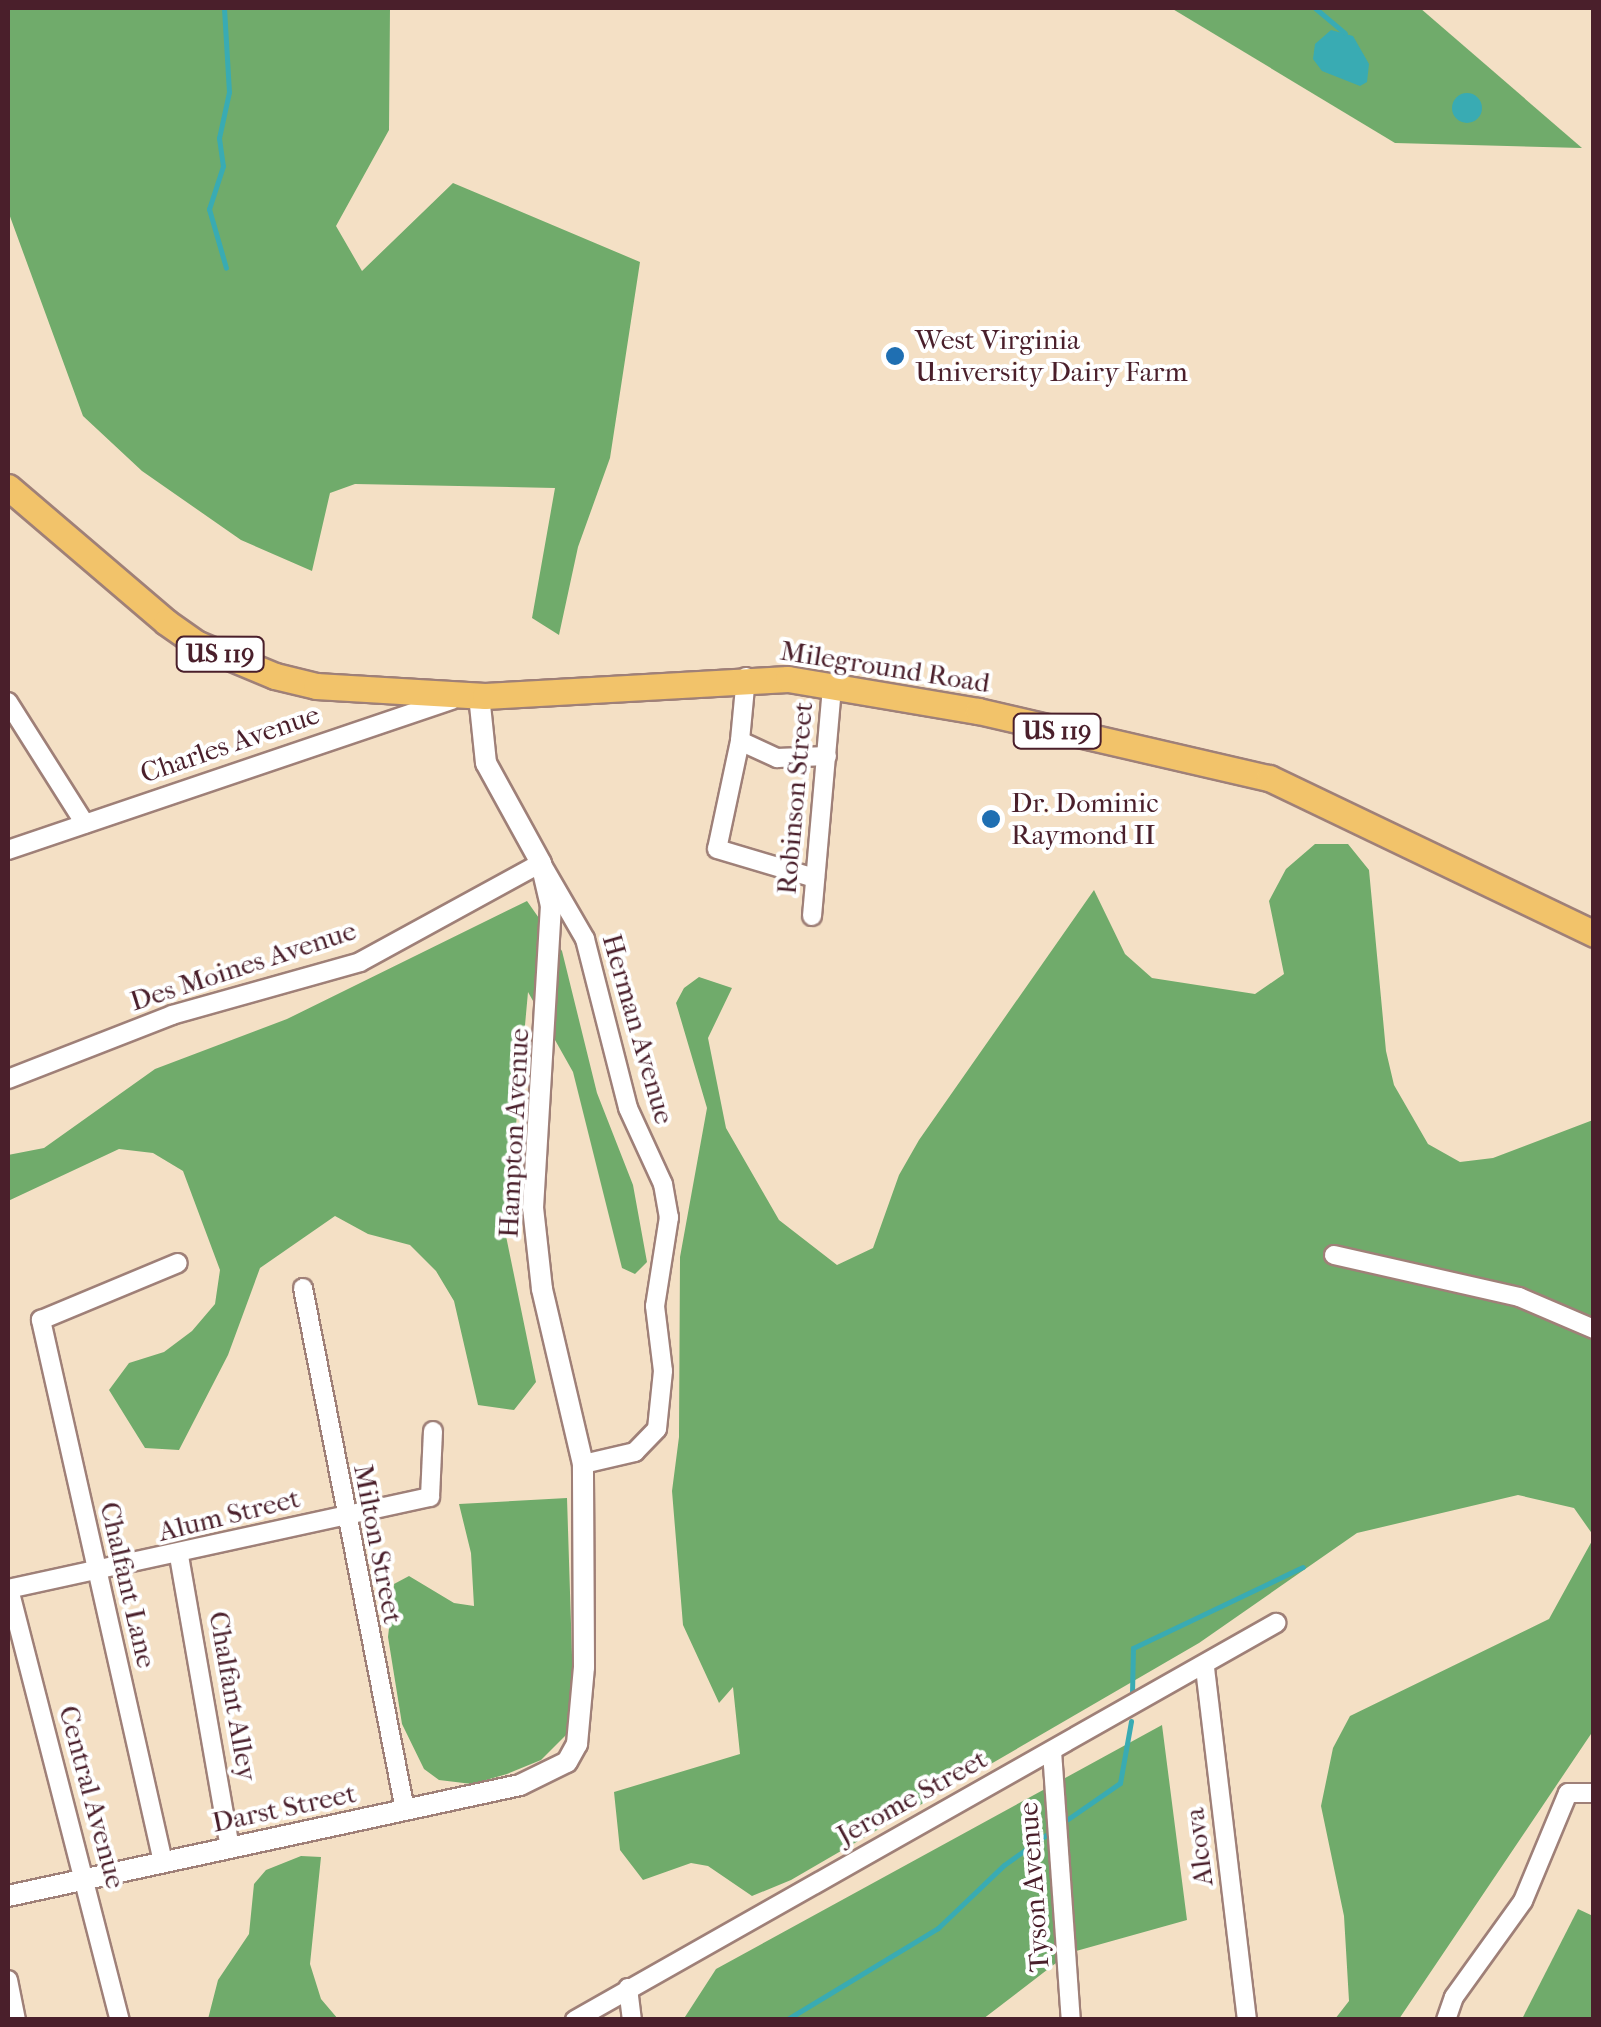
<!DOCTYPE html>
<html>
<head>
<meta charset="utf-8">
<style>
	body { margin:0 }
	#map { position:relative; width:1601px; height:2027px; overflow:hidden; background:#f4e0c5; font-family:"IM FELL French Canon",serif }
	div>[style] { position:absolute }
	.forest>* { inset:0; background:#70ab6b }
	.water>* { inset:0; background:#39abb3 }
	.round { border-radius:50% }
	.stream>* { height:5px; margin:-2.5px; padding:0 2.5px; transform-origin:2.5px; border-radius:2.5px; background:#39abb3 }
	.roads { filter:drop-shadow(2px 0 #9f8078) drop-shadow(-2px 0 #9f8078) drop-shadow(0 2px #9f8078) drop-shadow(0 -2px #9f8078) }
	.minor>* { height:18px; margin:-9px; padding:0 9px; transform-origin:9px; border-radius:9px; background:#fff }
	.tertiary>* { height:20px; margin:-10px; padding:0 10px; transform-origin:10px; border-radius:10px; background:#fff }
	.primary>* { height:25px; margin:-12.5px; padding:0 12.5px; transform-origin:12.5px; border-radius:12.5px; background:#f2c36a }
	.dots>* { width:28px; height:28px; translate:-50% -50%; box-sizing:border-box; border:5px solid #fff; border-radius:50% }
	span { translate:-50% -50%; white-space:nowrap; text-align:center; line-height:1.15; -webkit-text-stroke:8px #fff; paint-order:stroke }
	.shield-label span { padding:2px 8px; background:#fff; border:2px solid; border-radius:8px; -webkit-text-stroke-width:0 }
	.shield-label { font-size:25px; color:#4a1f2b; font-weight:700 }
	.poi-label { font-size:28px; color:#4a1f2b }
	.left { translate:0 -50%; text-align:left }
	.street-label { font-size:28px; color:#4a1f2b }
	.frame { position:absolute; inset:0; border:10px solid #4a1f2b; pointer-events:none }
</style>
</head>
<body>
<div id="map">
	<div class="forest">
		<i style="clip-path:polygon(8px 8px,390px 8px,389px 130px,336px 226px,362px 271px,453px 183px,640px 262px,610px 458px,578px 547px,559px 635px,532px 618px,555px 488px,355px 484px,330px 493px,312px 571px,241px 540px,142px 471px,83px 416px,8px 211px)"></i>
		<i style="clip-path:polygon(1171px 8px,1420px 8px,1582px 148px,1395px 143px)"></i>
		<i style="clip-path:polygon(1315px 844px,1348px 844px,1369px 870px,1386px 1051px,1394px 1085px,1428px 1144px,1460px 1162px,1493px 1158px,1593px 1120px,1593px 1535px,1574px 1508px,1518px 1495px,1357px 1533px,1199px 1643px,791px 1880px,752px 1896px,708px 1866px,691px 1863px,643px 1880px,620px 1850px,614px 1792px,740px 1754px,733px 1687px,719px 1703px,683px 1625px,672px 1491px,679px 1437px,680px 1257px,707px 1108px,676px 1003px,684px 988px,699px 977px,732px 988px,708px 1038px,726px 1128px,779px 1220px,837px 1265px,873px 1248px,899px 1175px,919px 1140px,1094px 890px,1125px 954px,1152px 978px,1255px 994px,1284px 974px,1269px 901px,1286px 869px)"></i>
		<i style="clip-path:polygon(527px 901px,562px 951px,597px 1093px,633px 1185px,647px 1262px,635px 1274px,622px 1268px,573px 1072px,528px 992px,506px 1236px,536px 1382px,514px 1410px,478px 1405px,454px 1301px,436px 1271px,410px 1245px,368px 1234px,335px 1216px,260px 1268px,228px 1355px,179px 1450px,145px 1448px,109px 1390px,129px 1363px,164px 1352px,192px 1331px,215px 1304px,220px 1270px,183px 1171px,153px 1153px,119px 1149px,8px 1201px,8px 1155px,44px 1148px,155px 1069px,287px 1019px)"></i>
		<i style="clip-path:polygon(567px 1498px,574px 1718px,567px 1734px,541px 1760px,507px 1774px,472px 1784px,439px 1780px,424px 1769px,402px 1724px,388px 1637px,394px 1584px,409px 1576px,454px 1603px,474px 1606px,471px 1553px,459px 1504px)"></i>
		<i style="clip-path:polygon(1593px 1539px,1593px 1731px,1399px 2019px,1335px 2019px,1349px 2001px,1344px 1916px,1321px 1806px,1333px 1748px,1350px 1716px,1549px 1619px)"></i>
		<i style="clip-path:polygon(1162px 1725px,1187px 1920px,1069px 1953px,983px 2019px,683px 2020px,716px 1969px)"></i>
		<i style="clip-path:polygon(301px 1856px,321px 1857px,310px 1964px,321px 1999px,338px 2019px,208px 2019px,218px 1980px,249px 1934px,254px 1884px,266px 1870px)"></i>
		<i style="clip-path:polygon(1578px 1909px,1593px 1916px,1593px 2019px,1522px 2019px)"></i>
	</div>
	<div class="water">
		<i style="clip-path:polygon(1331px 30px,1353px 36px,1369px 64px,1367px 82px,1360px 86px,1322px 71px,1313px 59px,1315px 44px)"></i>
		<i class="round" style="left:1452px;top:93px;width:30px;height:30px"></i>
	</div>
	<div class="stream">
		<i style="left:224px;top:8px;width:84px;rotate:86.6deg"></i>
		<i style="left:229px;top:92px;width:47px;rotate:102.3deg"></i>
		<i style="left:219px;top:138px;width:28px;rotate:82deg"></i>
		<i style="left:223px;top:166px;width:45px;rotate:108deg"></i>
		<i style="left:209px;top:209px;width:61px;rotate:73.9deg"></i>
		<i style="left:1315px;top:8px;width:39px;rotate:40deg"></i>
		<i style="left:1132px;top:1694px;width:46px;rotate:-88.8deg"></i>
		<i style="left:1133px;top:1648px;width:188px;rotate:-25.5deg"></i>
		<i style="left:1068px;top:1819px;width:63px;rotate:-34.7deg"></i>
		<i style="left:1120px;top:1783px;width:63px;rotate:-79.9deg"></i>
		<i style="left:786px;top:2020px;width:178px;rotate:-31.2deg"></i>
		<i style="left:938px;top:1928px;width:91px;rotate:-43.7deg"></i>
		<i style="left:1004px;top:1865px;width:52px;rotate:-35.5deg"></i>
	</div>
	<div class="roads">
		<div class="minor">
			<i style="left:746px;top:677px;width:64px;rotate:95.4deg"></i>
			<i style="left:740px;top:741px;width:110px;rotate:102deg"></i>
			<i style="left:717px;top:849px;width:102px;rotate:16.5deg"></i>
			<i style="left:8px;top:702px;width:144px;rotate:57.7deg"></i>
			<i style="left:740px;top:741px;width:41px;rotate:24.7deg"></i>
			<i style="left:777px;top:758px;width:50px;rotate:-2.3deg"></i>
			<i style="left:8px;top:850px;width:469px;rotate:-18.7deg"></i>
			<i style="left:812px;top:916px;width:231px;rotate:-85deg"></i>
			<i style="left:8px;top:1079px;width:176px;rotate:-21.3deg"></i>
			<i style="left:172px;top:1015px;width:195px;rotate:-15.7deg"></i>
			<i style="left:360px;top:962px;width:206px;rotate:-28.7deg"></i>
			<i style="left:541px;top:863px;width:88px;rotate:59.9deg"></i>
			<i style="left:585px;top:939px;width:174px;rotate:75.7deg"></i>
			<i style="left:628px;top:1108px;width:84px;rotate:65.3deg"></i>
			<i style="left:663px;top:1184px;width:34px;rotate:80deg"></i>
			<i style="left:669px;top:1217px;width:90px;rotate:98.9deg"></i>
			<i style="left:655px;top:1306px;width:65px;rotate:83deg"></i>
			<i style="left:663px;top:1371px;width:58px;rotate:95.9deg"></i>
			<i style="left:657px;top:1429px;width:32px;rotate:134deg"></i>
			<i style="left:635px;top:1452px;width:53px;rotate:167deg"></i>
			<i style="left:1334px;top:1255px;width:190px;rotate:12.8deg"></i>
			<i style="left:1519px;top:1297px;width:82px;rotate:23.1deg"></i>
			<i style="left:303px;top:1288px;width:532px;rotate:78.94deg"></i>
			<i style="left:179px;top:1556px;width:295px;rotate:80.1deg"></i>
			<i style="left:8px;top:1589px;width:432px;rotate:-12.3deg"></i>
			<i style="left:430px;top:1497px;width:66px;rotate:-87.4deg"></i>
			<i style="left:9px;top:1589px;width:445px;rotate:75.6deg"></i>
			<i style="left:1205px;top:1668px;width:354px;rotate:83.2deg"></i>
			<i style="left:1052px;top:1751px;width:270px;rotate:86deg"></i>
			<i style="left:163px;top:1862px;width:556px;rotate:-102.69deg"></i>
			<i style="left:41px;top:1320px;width:148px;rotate:-22.6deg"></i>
			<i style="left:8px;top:1980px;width:41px;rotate:78.7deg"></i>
			<i style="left:628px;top:1988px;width:32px;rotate:83deg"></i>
			<i style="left:575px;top:2020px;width:806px;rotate:-29.52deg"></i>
			<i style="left:1446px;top:2020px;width:24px;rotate:-71deg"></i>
			<i style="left:1454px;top:1997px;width:118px;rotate:-54.3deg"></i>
			<i style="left:1523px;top:1901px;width:117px;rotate:-67.4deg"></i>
			<i style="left:1568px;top:1793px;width:26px"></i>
		</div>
		<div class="tertiary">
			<i style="left:8px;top:1896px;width:524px;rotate:-12.23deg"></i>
			<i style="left:520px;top:1785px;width:52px;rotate:-26.1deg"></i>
			<i style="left:567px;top:1762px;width:21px;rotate:-61deg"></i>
			<i style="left:577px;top:1744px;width:77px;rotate:-84.8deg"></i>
			<i style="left:584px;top:1667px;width:203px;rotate:-90.3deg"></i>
			<i style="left:583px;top:1464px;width:180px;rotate:-103.2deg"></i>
			<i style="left:542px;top:1289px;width:81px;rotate:-96.3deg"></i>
			<i style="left:533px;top:1208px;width:303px;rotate:-86.6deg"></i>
			<i style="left:551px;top:906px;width:44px;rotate:-103.1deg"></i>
			<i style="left:541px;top:863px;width:114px;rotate:-118.8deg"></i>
			<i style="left:486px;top:763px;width:68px;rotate:-95.9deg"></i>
		</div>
		<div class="primary">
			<i style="left:8px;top:487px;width:208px;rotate:40.5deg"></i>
			<i style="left:166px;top:622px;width:39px;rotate:35deg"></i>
			<i style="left:198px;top:644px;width:83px;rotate:22.6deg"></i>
			<i style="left:275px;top:676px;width:42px;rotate:13.7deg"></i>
			<i style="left:316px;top:686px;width:169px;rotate:3.4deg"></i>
			<i style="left:485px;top:696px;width:303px;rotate:-3.2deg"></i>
			<i style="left:788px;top:679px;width:193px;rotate:9.6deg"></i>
			<i style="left:978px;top:711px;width:299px;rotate:13deg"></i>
			<i style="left:1269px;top:778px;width:361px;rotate:25.6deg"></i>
		</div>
	</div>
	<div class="dots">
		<i style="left:895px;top:356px;background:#1f6fb2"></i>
		<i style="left:991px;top:819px;background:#1f6fb2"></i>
	</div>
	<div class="shield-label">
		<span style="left:220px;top:654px">US 119</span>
		<span style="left:1057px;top:731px">US 119</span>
	</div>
	<div class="poi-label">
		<span class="left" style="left:915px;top:356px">West Virginia<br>University Dairy Farm</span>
		<span class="left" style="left:1011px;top:819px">Dr. Dominic<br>Raymond II</span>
	</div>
	<div class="street-label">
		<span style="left:885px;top:667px;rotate:9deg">Mileground Road</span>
		<span style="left:230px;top:744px;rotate:-19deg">Charles Avenue</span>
		<span style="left:795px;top:798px;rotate:-85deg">Robinson Street</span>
		<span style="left:243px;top:966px;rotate:-18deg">Des Moines Avenue</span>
		<span style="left:638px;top:1029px;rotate:74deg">Herman Avenue</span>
		<span style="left:514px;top:1133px;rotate:-87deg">Hampton Avenue</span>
		<span style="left:229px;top:1515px;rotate:-14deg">Alum Street</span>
		<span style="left:378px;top:1544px;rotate:79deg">Milton Street</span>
		<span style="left:128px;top:1585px;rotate:77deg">Chalfant Lane</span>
		<span style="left:233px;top:1696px;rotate:80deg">Chalfant Alley</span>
		<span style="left:92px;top:1797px;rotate:75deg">Central Avenue</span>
		<span style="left:912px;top:1797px;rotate:-29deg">Jerome Street</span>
		<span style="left:284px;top:1808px;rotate:-12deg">Darst Street</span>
		<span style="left:1199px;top:1847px;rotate:-97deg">Alcova</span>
		<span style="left:1034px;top:1887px;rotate:-94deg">Tyson Avenue</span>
	</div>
	<div class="frame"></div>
</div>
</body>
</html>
